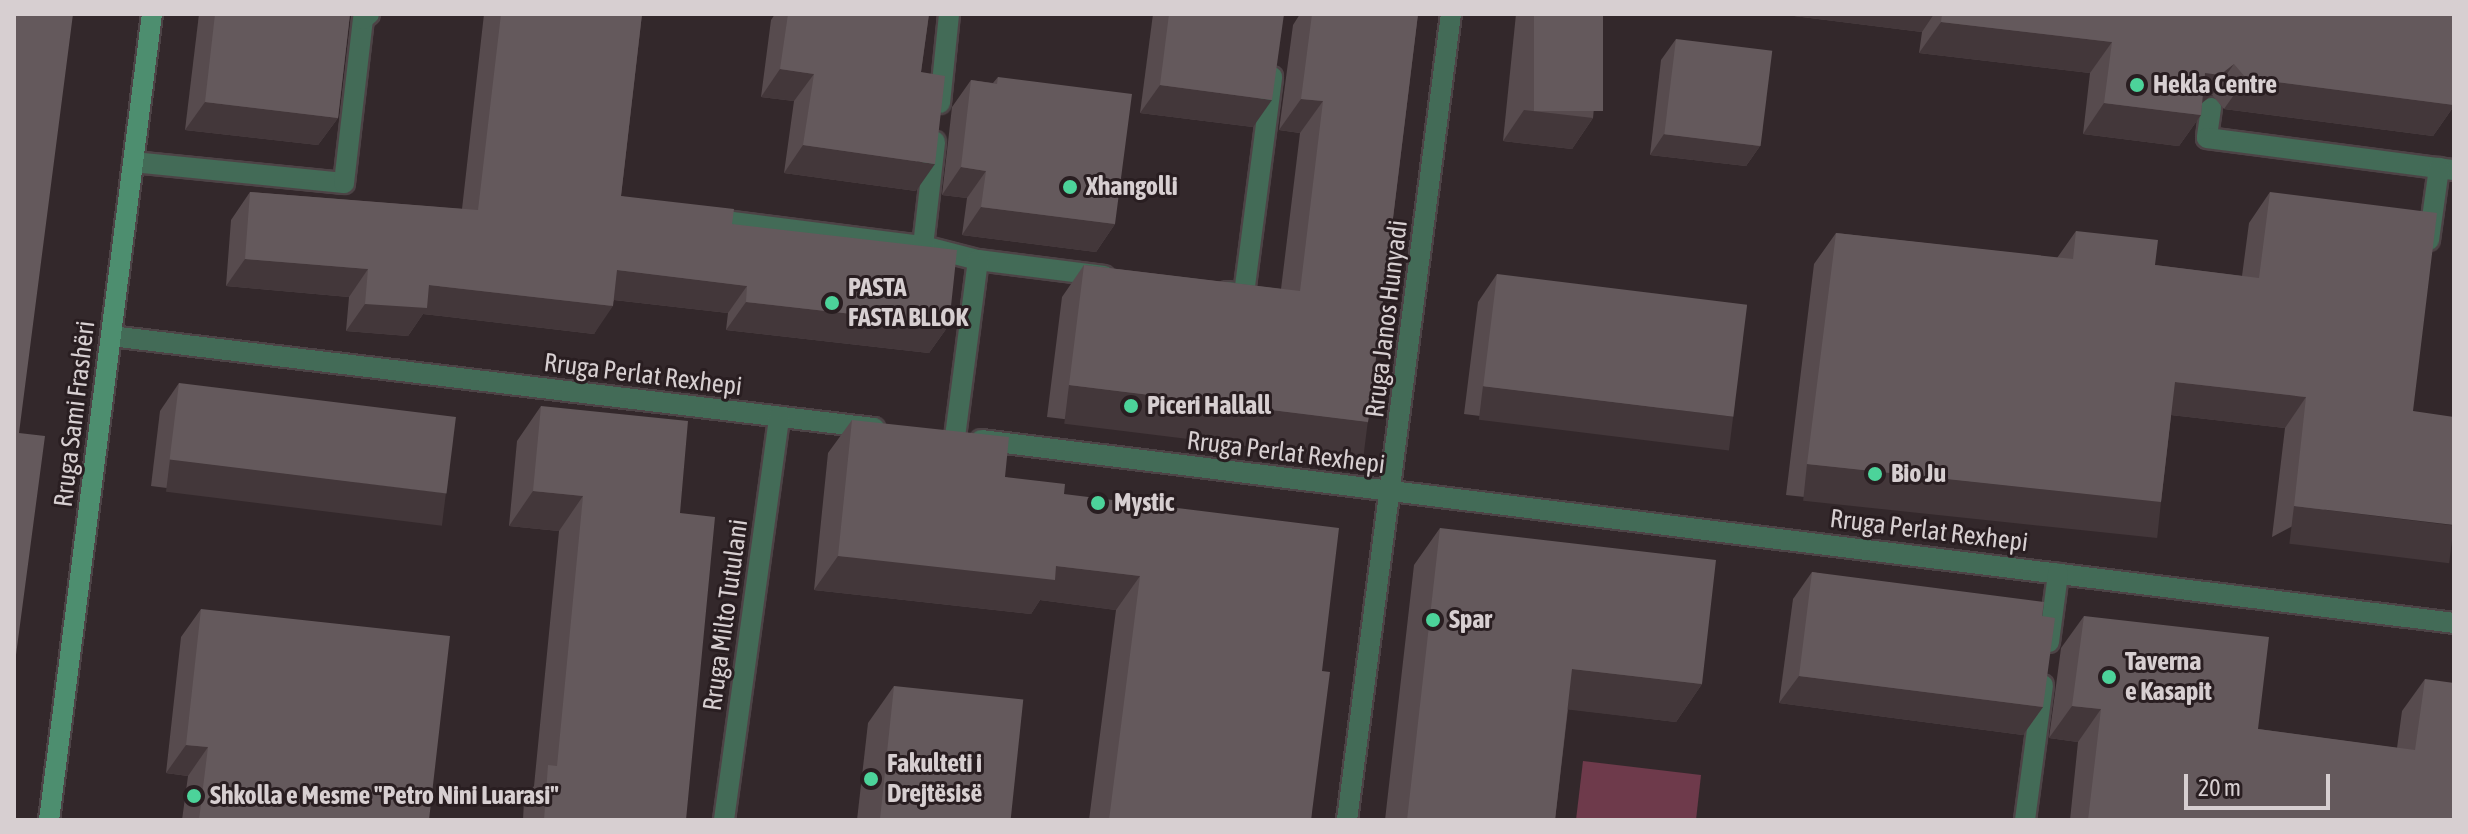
<!DOCTYPE html>
<html>
<head>
<meta charset="utf-8">
<style>
	body { margin:0 }
	#map { position:relative; width:2468px; height:834px; overflow:hidden; background:#33282b; font-family:"Asap Condensed",sans-serif }
	div>[style] { position:absolute }
	.green>* { inset:0; background:#6e3a4b }
	.roads { filter:drop-shadow(2px 0 #4d4346) drop-shadow(-2px 0 #4d4346) drop-shadow(0 2px #4d4346) drop-shadow(0 -2px #4d4346) }
	.street>* { height:20px; margin:-10px; padding:0 10px; transform-origin:10px; border-radius:10px; background:#436b57 }
	.secondary>* { height:20px; margin:-10px; padding:0 10px; transform-origin:10px; border-radius:10px; background:#4d8e6f }
	.wall>* { inset:0; background:#574b4e }
	.shaded-wall>* { inset:0; background:#43373a; transform-origin:0 0 }
	.building>* { inset:0; background:#64595c; transform-origin:0 0 }
	.dots>* { width:22px; height:22px; translate:-50% -50%; box-sizing:border-box; border:4px solid #291e21; border-radius:50% }
	span { translate:-50% -50%; white-space:nowrap; text-align:center; line-height:1.15; -webkit-text-stroke:6px #291e21; paint-order:stroke }
	.poi-label { font-size:26px; color:#d7cfd1; font-weight:700 }
	.left { translate:0 -50%; text-align:left }
	.street-label { font-size:26px; color:#d7cfd1 }
	.frame { position:absolute; inset:0; border:16px solid #d7cfd1; pointer-events:none }
	.scale { position:absolute; left:2184px; top:774px; width:146px; height:36px; box-sizing:border-box; border:4px solid #d7cfd1; border-top:0; padding-left:10px; font-size:24px; line-height:28px; white-space:nowrap; color:#d7cfd1; -webkit-text-stroke:6px #291e21; paint-order:stroke }
</style>
</head>
<body>
<div id="map">
	<div class="green">
		<i style="clip-path:polygon(1583px 761px,1701px 775px,1696px 820px,1576px 820px)"></i>
	</div>
	<div class="roads">
		<div class="street">
			<i style="left:940px;top:103px;width:89px;rotate:-84.2deg"></i>
			<i style="left:2211px;top:108px;width:30px;rotate:98deg"></i>
			<i style="left:2207px;top:138px;width:249px;rotate:7.4deg"></i>
			<i style="left:133px;top:162px;width:212px;rotate:5.7deg"></i>
			<i style="left:344px;top:183px;width:165px;rotate:-83.4deg"></i>
			<i style="left:363px;top:19px;width:8px;rotate:-40deg"></i>
			<i style="left:709px;top:219px;width:216px;rotate:7.2deg"></i>
			<i style="left:923px;top:246px;width:57px;rotate:14.3deg"></i>
			<i style="left:978px;top:260px;width:127px;rotate:7.2deg"></i>
			<i style="left:2429px;top:240px;width:73px;rotate:-82.1deg"></i>
			<i style="left:923px;top:246px;width:105px;rotate:-83.4deg"></i>
			<i style="left:1227px;top:292px;width:17px;rotate:7deg"></i>
			<i style="left:1244px;top:294px;width:219px;rotate:-82.6deg"></i>
			<i style="left:111px;top:336px;width:769px;rotate:6.88deg"></i>
			<i style="left:955px;top:437px;width:178px;rotate:-82.6deg"></i>
			<i style="left:981px;top:440px;width:1484px;rotate:7.08deg"></i>
			<i style="left:2049px;top:642px;width:69px;rotate:-82.5deg"></i>
			<i style="left:724px;top:820px;width:407px;rotate:-82.2deg"></i>
			<i style="left:1347px;top:820px;width:813px;rotate:-82.65deg"></i>
			<i style="left:2025px;top:820px;width:136px;rotate:-82.4deg"></i>
		</div>
		<div class="secondary">
			<i style="left:49px;top:820px;width:813px;rotate:-82.72deg"></i>
		</div>
	</div>
	<div class="wall">
		<i style="clip-path:polygon(199px 14px,350px 14px,338px 118px,318px 145px,185px 130px)"></i>
		<i style="clip-path:polygon(484px 14px,642px 14px,621px 196px,732px 224px,949px 325px,929px 353px,726px 330px,728px 313px,614px 300px,594px 334px,423px 314px,408px 336px,346px 331px,349px 297px,226px 286px,231px 220px,250px 192px,462px 209px)"></i>
		<i style="clip-path:polygon(775px 14px,929px 14px,921px 72px,916px 191px,784px 173px,794px 101px,761px 97px,771px 20px)"></i>
		<i style="clip-path:polygon(1153px 14px,1284px 14px,1253px 127px,1140px 113px)"></i>
		<i style="clip-path:polygon(1300px 14px,1418px 14px,1368px 422px,1346px 453px,1047px 417px,1062px 297px,1084px 265px,1281px 289px,1300px 133px,1279px 130px,1293px 25px)"></i>
		<i style="clip-path:polygon(1516px 14px,1603px 14px,1593px 118px,1572px 149px,1503px 141px)"></i>
		<i style="clip-path:polygon(1787px 14px,2454px 14px,2454px 106px,2433px 136px,2224px 109px,2212px 95px,2202px 103px,2201px 115px,2179px 146px,2083px 134px,2090px 73px,1919px 53px,1922px 32px,1786px 15px)"></i>
		<i style="clip-path:polygon(1676px 39px,1760px 146px,1746px 166px,1650px 155px,1661px 60px)"></i>
		<i style="clip-path:polygon(998px 77px,1115px 224px,1096px 252px,962px 235px,967px 198px,942px 195px,952px 107px,971px 80px,993px 83px)"></i>
		<i style="clip-path:polygon(2270px 192px,2413px 411px,2452px 442px,2272px 537px,2285px 428px,2171px 415px,2161px 502px,2140px 533px,1786px 495px,1814px 264px,1836px 233px,2057px 258px,2076px 231px,2155px 265px,2242px 276px,2249px 223px)"></i>
		<i style="clip-path:polygon(1497px 274px,1714px 445px,1464px 414px,1478px 302px)"></i>
		<i style="clip-path:polygon(179px 383px,427px 521px,151px 486px,160px 411px)"></i>
		<i style="clip-path:polygon(541px 406px,680px 513px,686px 820px,523px 820px,524px 800px,534px 786px,559px 531px,509px 526px,517px 441px)"></i>
		<i style="clip-path:polygon(852px 420px,1005px 477px,1064px 494px,1322px 671px,1311px 820px,1089px 820px,1116px 610px,1040px 600px,1031px 614px,814px 590px,828px 453px)"></i>
		<i style="clip-path:polygon(1440px 528px,1702px 684px,1676px 722px,1568px 709px,1555px 820px,1385px 820px,1414px 565px)"></i>
		<i style="clip-path:polygon(1812px 572px,2042px 616px,2043px 707px,2023px 735px,1779px 703px,1793px 599px)"></i>
		<i style="clip-path:polygon(201px 609px,429px 820px,182px 820px,188px 776px,166px 773px,181px 637px)"></i>
		<i style="clip-path:polygon(2084px 616px,2258px 729px,2397px 748px,2402px 711px,2425px 679px,2454px 820px,2070px 820px,2078px 742px,2049px 738px,2061px 648px)"></i>
		<i style="clip-path:polygon(894px 686px,1009px 820px,857px 820px,868px 723px)"></i>
	</div>
	<div class="shaded-wall">
		<i style="clip-path:polygon(1787px 14px,1934px 14px,1922px 32px,1786px 15px)"></i>
		<i style="clip-path:polygon(1941px 22px,2112px 42px,2090px 73px,1919px 53px)"></i>
		<i style="clip-path:polygon(2234px 64px,2212px 95px,2198px 106px,2205px 73px)"></i>
		<i style="clip-path:polygon(780px 69px,814px 74px,794px 101px,761px 97px)"></i>
		<i style="clip-path:polygon(2246px 78px,2454px 105px,2454px 106px,2433px 136px,2224px 109px)"></i>
		<i style="clip-path:polygon(1160px 85px,1272px 100px,1253px 127px,1140px 113px)"></i>
		<i style="clip-path:polygon(1301px 99px,1323px 101px,1300px 133px,1279px 130px)"></i>
		<i style="clip-path:polygon(205px 102px,338px 118px,318px 145px,185px 130px)"></i>
		<i style="clip-path:polygon(2104px 103px,2201px 115px,2179px 146px,2083px 134px)"></i>
		<i style="clip-path:polygon(1524px 110px,1593px 118px,1572px 149px,1503px 141px)"></i>
		<i style="clip-path:polygon(1664px 134px,1760px 146px,1746px 166px,1650px 155px)"></i>
		<i style="clip-path:polygon(803px 145px,935px 164px,916px 191px,784px 173px)"></i>
		<i style="clip-path:polygon(961px 167px,986px 171px,967px 198px,942px 195px)"></i>
		<i style="clip-path:polygon(981px 207px,1115px 224px,1096px 252px,962px 235px)"></i>
		<i style="clip-path:polygon(245px 259px,368px 269px,349px 297px,226px 286px)"></i>
		<i style="clip-path:polygon(617px 270px,747px 286px,728px 313px,597px 298px)"></i>
		<i style="clip-path:polygon(429px 285px,613px 306px,594px 334px,423px 314px,408px 336px,346px 331px,365px 304px)"></i>
		<i style="clip-path:polygon(746px 302px,949px 325px,929px 353px,726px 330px)"></i>
		<i style="clip-path:polygon(2175px 382px,2306px 397px,2285px 428px,2153px 413px)"></i>
		<i style="left:1069px;top:385px;width:301px;height:39px;rotate:7deg"></i>
		<i style="left:1483px;top:386px;width:252px;height:34px;rotate:7deg"></i>
		<i style="left:170px;top:459px;width:278px;height:33px;rotate:7deg"></i>
		<i style="left:1807px;top:464px;width:356px;height:37px;rotate:6deg"></i>
		<i style="clip-path:polygon(533px 491px,583px 496px,559px 531px,509px 526px)"></i>
		<i style="left:2294px;top:506px;width:161px;height:38px;rotate:7deg"></i>
		<i style="clip-path:polygon(838px 556px,1056px 566px,1140px 576px,1116px 610px,1040px 600px,1031px 614px,814px 590px)"></i>
		<i style="clip-path:polygon(1572px 669px,1702px 684px,1676px 722px,1546px 707px)"></i>
		<i style="clip-path:polygon(1799px 676px,2043px 707px,2023px 735px,1779px 703px)"></i>
		<i style="clip-path:polygon(2072px 706px,2101px 709px,2078px 742px,2049px 738px)"></i>
		<i style="clip-path:polygon(186px 745px,208px 747px,188px 776px,166px 773px)"></i>
	</div>
	<div class="building">
		<i style="clip-path:polygon(14px 14px,73px 14px,19px 433px,45px 436px,14px 670px)"></i>
		<i style="clip-path:polygon(215px 14px,350px 14px,338px 118px,205px 102px)"></i>
		<i style="clip-path:polygon(501px 14px,642px 14px,621px 196px,734px 209px,732px 224px,957px 250px,949px 325px,746px 302px,747px 286px,617px 270px,613px 306px,429px 285px,427px 308px,365px 304px,368px 269px,245px 259px,250px 192px,478px 210px)"></i>
		<i style="clip-path:polygon(788px 14px,929px 14px,921px 72px,945px 76px,935px 164px,803px 145px,814px 74px,780px 69px)"></i>
		<i style="clip-path:polygon(1169px 14px,1284px 14px,1272px 100px,1160px 85px)"></i>
		<i style="clip-path:polygon(1312px 14px,1418px 14px,1368px 422px,1069px 385px,1084px 265px,1300px 291px,1323px 101px,1301px 99px)"></i>
		<i style="left:1534px;top:14px;width:69px;height:97px"></i>
		<i style="clip-path:polygon(1942px 14px,2454px 14px,2454px 105px,2246px 78px,2234px 64px,2220px 75px,2205px 73px,2201px 115px,2104px 103px,2112px 42px,1941px 22px)"></i>
		<i style="left:1676px;top:39px;width:97px;height:96px;rotate:7deg"></i>
		<i style="clip-path:polygon(998px 77px,1132px 94px,1115px 224px,981px 207px,986px 171px,961px 167px,971px 80px,997px 84px)"></i>
		<i style="clip-path:polygon(2270px 192px,2437px 213px,2413px 411px,2454px 417px,2452px 442px,2454px 442px,2454px 525px,2294px 506px,2306px 397px,2175px 382px,2161px 502px,1807px 464px,1836px 233px,2073px 259px,2076px 231px,2158px 240px,2155px 265px,2259px 278px)"></i>
		<i style="left:1497px;top:274px;width:252px;height:113px;rotate:7deg"></i>
		<i style="left:179px;top:383px;width:279px;height:77px;rotate:7deg"></i>
		<i style="clip-path:polygon(541px 406px,688px 421px,680px 513px,715px 517px,686px 820px,544px 820px,548px 765px,557px 766px,583px 496px,533px 491px)"></i>
		<i style="clip-path:polygon(852px 420px,1009px 437px,1005px 477px,1065px 484px,1064px 494px,1339px 528px,1322px 671px,1330px 672px,1311px 820px,1109px 820px,1140px 576px,1056px 566px,1055px 580px,838px 556px)"></i>
		<i style="clip-path:polygon(1440px 528px,1716px 560px,1702px 684px,1572px 669px,1555px 820px,1407px 820px)"></i>
		<i style="clip-path:polygon(1812px 572px,2044px 602px,2042px 616px,2055px 618px,2043px 707px,1799px 676px)"></i>
		<i style="clip-path:polygon(201px 609px,450px 636px,429px 820px,199px 820px,208px 747px,186px 745px)"></i>
		<i style="clip-path:polygon(2084px 616px,2269px 637px,2258px 729px,2415px 750px,2425px 679px,2454px 683px,2454px 820px,2088px 820px,2101px 709px,2072px 706px)"></i>
		<i style="left:894px;top:686px;width:130px;height:135px;rotate:6deg"></i>
	</div>
	<div class="dots">
		<i style="left:2137px;top:85px;background:#4cd39a"></i>
		<i style="left:1070px;top:187px;background:#4cd39a"></i>
		<i style="left:832px;top:303px;background:#4cd39a"></i>
		<i style="left:1131px;top:406px;background:#4cd39a"></i>
		<i style="left:1875px;top:474px;background:#4cd39a"></i>
		<i style="left:1098px;top:503px;background:#4cd39a"></i>
		<i style="left:1433px;top:620px;background:#4cd39a"></i>
		<i style="left:2109px;top:677px;background:#4cd39a"></i>
		<i style="left:871px;top:779px;background:#4cd39a"></i>
		<i style="left:194px;top:796px;background:#4cd39a"></i>
	</div>
	<div class="poi-label">
		<span class="left" style="left:2153px;top:85px">Hekla Centre</span>
		<span class="left" style="left:1086px;top:187px">Xhangolli</span>
		<span class="left" style="left:848px;top:303px">PASTA<br>FASTA BLLOK</span>
		<span class="left" style="left:1147px;top:406px">Piceri Hallall</span>
		<span class="left" style="left:1891px;top:474px">Bio Ju</span>
		<span class="left" style="left:1114px;top:503px">Mystic</span>
		<span class="left" style="left:1449px;top:620px">Spar</span>
		<span class="left" style="left:2125px;top:677px">Taverna<br>e Kasapit</span>
		<span class="left" style="left:887px;top:779px">Fakulteti i<br>Drejtësisë</span>
		<span class="left" style="left:210px;top:796px">Shkolla e Mesme "Petro Nini Luarasi"</span>
	</div>
	<div class="street-label">
		<span style="left:1387px;top:319px;rotate:-83deg">Rruga Janos Hunyadi</span>
		<span style="left:643px;top:375px;rotate:7deg">Rruga Perlat Rexhepi</span>
		<span style="left:75px;top:414px;rotate:-83deg">Rruga Sami Frashëri</span>
		<span style="left:1286px;top:453px;rotate:7deg">Rruga Perlat Rexhepi</span>
		<span style="left:1929px;top:531px;rotate:7deg">Rruga Perlat Rexhepi</span>
		<span style="left:726px;top:615px;rotate:-82deg">Rruga Milto Tutulani</span>
	</div>
	<div class="frame"></div>
	<div class="scale">20 m</div>
</div>
</body>
</html>
